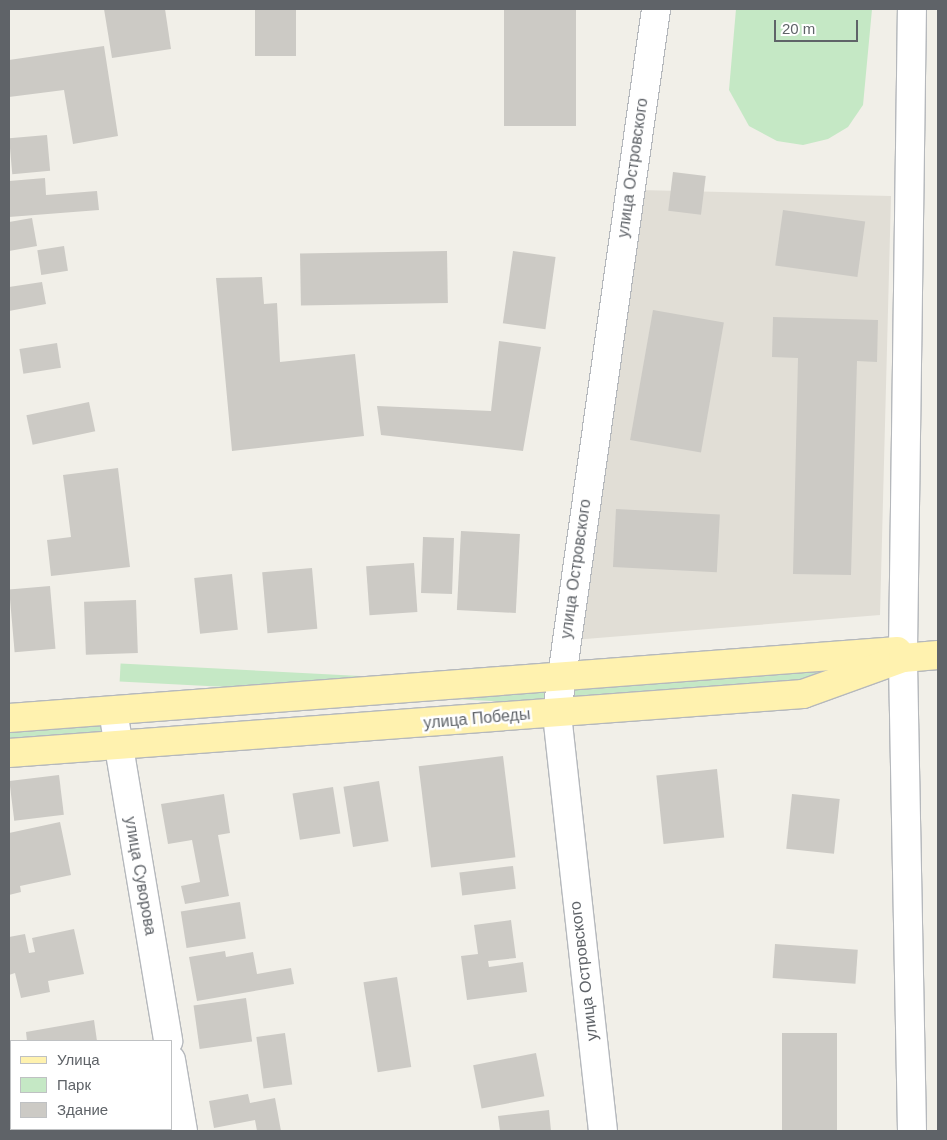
<!DOCTYPE html>
<html>
<head>
<meta charset="utf-8">
<style>
	body { margin:0 }
	#map { position:relative; width:947px; height:1140px; overflow:hidden; background:#f1efe8; font-family:Arial,sans-serif }
	div>[style] { position:absolute }
	.education>* { inset:0; background:#e1ded6 }
	.green>* { inset:0; background:#c5e8c5; transform-origin:0 0 }
	.building>* { inset:0; background:#cccac5; transform-origin:0 0 }
	.roads { filter:drop-shadow(1px 0 #b5b8bc) drop-shadow(-1px 0 #b5b8bc) drop-shadow(0 1px #b5b8bc) drop-shadow(0 -1px #b5b8bc) }
	.minor>* { height:28px; margin:-14px; padding:0 14px; transform-origin:14px; border-radius:14px; background:#fff }
	.major>* { height:28px; margin:-14px; padding:0 14px; transform-origin:14px; border-radius:14px; background:#fff2af }
	span { translate:-50% -50%; white-space:nowrap; text-align:center; line-height:1.15; -webkit-text-stroke:5px #fff; paint-order:stroke }
	.street-label { font-size:16px; color:#5f6368 }
	.frame { position:absolute; inset:0; border:10px solid #5f6368; pointer-events:none }
	.legend { position:absolute; left:10px; top:1040px; width:162px; height:90px; box-sizing:border-box; background:#fff; border:1px solid #bfc1c3; margin:0; padding:6px 9px; list-style:none; font-size:15px; color:#5f6368 }
	.legend li { display:flex; align-items:center; gap:10px; height:25px }
	.legend b { width:25px; border:1px solid #bfc1c3 }
	.scale { position:absolute; left:774px; top:20px; width:84px; height:22px; box-sizing:border-box; border:2px solid #5f6368; border-top:0; padding-left:6px; font-size:15px; line-height:18px; white-space:nowrap; color:#5f6368; -webkit-text-stroke:4px #fff; paint-order:stroke }
</style>
</head>
<body>
<div id="map">
	<div class="education">
		<i style="clip-path:polygon(639px 190px,891px 196px,880px 615px,573px 640px)"></i>
	</div>
	<div class="green">
		<i style="clip-path:polygon(736px 9px,872px 9px,863px 105px,848px 127px,828px 139px,803px 145px,777px 141px,749px 126px,729px 90px)"></i>
		<i style="clip-path:polygon(872px 661px,795px 687px,562px 701px,565px 685px)"></i>
		<i style="left:551px;top:686px;width:18px;height:431px;rotate:93deg"></i>
		<i style="clip-path:polygon(108px 718px,112px 735px,9px 741px,9px 726px)"></i>
	</div>
	<div class="building">
		<i style="clip-path:polygon(104px 9px,165px 9px,171px 49px,112px 58px)"></i>
		<i style="left:255px;top:9px;width:41px;height:47px"></i>
		<i style="left:504px;top:9px;width:72px;height:117px"></i>
		<i style="clip-path:polygon(104px 46px,118px 136px,73px 144px,64px 90px,9px 97px,9px 60px)"></i>
		<i style="left:47px;top:135px;width:36px;height:38px;rotate:85deg"></i>
		<i style="left:673px;top:172px;width:33px;height:39px;rotate:7deg"></i>
		<i style="clip-path:polygon(45px 178px,46px 195px,97px 191px,99px 210px,9px 217px,9px 181px)"></i>
		<i style="left:783px;top:210px;width:83px;height:56px;rotate:8deg"></i>
		<i style="clip-path:polygon(32px 218px,37px 246px,9px 251px,9px 222px)"></i>
		<i style="left:64px;top:246px;width:25px;height:27px;rotate:81deg"></i>
		<i style="left:447px;top:251px;width:52px;height:147px;rotate:89deg"></i>
		<i style="left:513px;top:251px;width:43px;height:73px;rotate:8deg"></i>
		<i style="clip-path:polygon(262px 277px,264px 304px,277px 303px,280px 362px,355px 354px,364px 436px,232px 451px,216px 278px)"></i>
		<i style="clip-path:polygon(42px 282px,46px 304px,9px 311px,9px 287px)"></i>
		<i style="left:653px;top:310px;width:72px;height:132px;rotate:10deg"></i>
		<i style="clip-path:polygon(773px 317px,878px 320px,877px 362px,857px 361px,851px 575px,793px 574px,798px 358px,772px 357px)"></i>
		<i style="clip-path:polygon(499px 341px,541px 347px,523px 451px,381px 435px,377px 406px,491px 411px)"></i>
		<i style="left:57px;top:343px;width:25px;height:38px;rotate:81deg"></i>
		<i style="left:89px;top:402px;width:30px;height:64px;rotate:78deg"></i>
		<i style="clip-path:polygon(118px 468px,130px 567px,51px 576px,47px 540px,71px 537px,63px 475px)"></i>
		<i style="left:616px;top:509px;width:104px;height:58px;rotate:3deg"></i>
		<i style="left:461px;top:531px;width:59px;height:79px;rotate:3deg"></i>
		<i style="left:423px;top:537px;width:31px;height:56px;rotate:2deg"></i>
		<i style="left:414px;top:563px;width:49px;height:48px;rotate:86deg"></i>
		<i style="left:312px;top:568px;width:61px;height:50px;rotate:85deg"></i>
		<i style="left:232px;top:574px;width:56px;height:38px;rotate:84deg"></i>
		<i style="left:50px;top:586px;width:63px;height:41px;rotate:85deg"></i>
		<i style="left:136px;top:600px;width:53px;height:52px;rotate:88deg"></i>
		<i style="left:503px;top:756px;width:102px;height:85px;rotate:83deg"></i>
		<i style="left:717px;top:769px;width:69px;height:61px;rotate:84deg"></i>
		<i style="left:59px;top:775px;width:40px;height:50px;rotate:83deg"></i>
		<i style="left:379px;top:781px;width:61px;height:36px;rotate:81deg"></i>
		<i style="left:333px;top:787px;width:47px;height:41px;rotate:81deg"></i>
		<i style="clip-path:polygon(224px 794px,230px 833px,218px 835px,229px 896px,185px 904px,181px 886px,200px 882px,192px 840px,168px 844px,161px 804px)"></i>
		<i style="left:792px;top:794px;width:48px;height:55px;rotate:6deg"></i>
		<i style="clip-path:polygon(60px 822px,71px 875px,20px 886px,21px 892px,9px 895px,9px 833px)"></i>
		<i style="left:513px;top:866px;width:23px;height:54px;rotate:83deg"></i>
		<i style="left:240px;top:902px;width:37px;height:60px;rotate:81deg"></i>
		<i style="clip-path:polygon(511px 920px,516px 958px,488px 961px,489px 967px,523px 962px,527px 992px,467px 1000px,461px 956px,478px 954px,474px 925px)"></i>
		<i style="clip-path:polygon(74px 929px,84px 974px,48px 981px,50px 992px,21px 998px,15px 973px,9px 975px,9px 937px,25px 934px,29px 953px,35px 952px,32px 938px)"></i>
		<i style="left:775px;top:944px;width:83px;height:34px;rotate:4deg"></i>
		<i style="clip-path:polygon(225px 951px,226px 957px,253px 952px,257px 974px,291px 968px,294px 984px,197px 1001px,189px 957px)"></i>
		<i style="left:397px;top:977px;width:91px;height:34px;rotate:81deg"></i>
		<i style="left:246px;top:998px;width:44px;height:53px;rotate:82deg"></i>
		<i style="clip-path:polygon(94px 1020px,97px 1041px,27px 1041px,26px 1032px)"></i>
		<i style="left:285px;top:1033px;width:52px;height:29px;rotate:82deg"></i>
		<i style="left:782px;top:1033px;width:55px;height:98px"></i>
		<i style="left:536px;top:1053px;width:44px;height:64px;rotate:79deg"></i>
		<i style="clip-path:polygon(248px 1094px,250px 1103px,275px 1098px,281px 1131px,257px 1131px,255px 1120px,214px 1128px,209px 1101px)"></i>
		<i style="clip-path:polygon(549px 1110px,551px 1131px,500px 1131px,498px 1116px)"></i>
	</div>
	<div class="roads">
		<div class="minor">
			<i style="left:113px;top:711px;width:335px;rotate:80.5deg"></i>
			<i style="left:171px;top:1060px;width:72px;rotate:80.4deg"></i>
			<i style="left:603px;top:1131px;width:422px;rotate:-96.3deg"></i>
			<i style="left:557px;top:712px;width:710px;rotate:-81.98deg"></i>
			<i style="left:912px;top:1131px;width:481px;rotate:-91.1deg"></i>
			<i style="left:903px;top:650px;width:641px;rotate:-89.2deg"></i>
		</div>
		<div class="major">
			<i style="left:9px;top:718px;width:891px;rotate:-4.31deg"></i>
			<i style="left:9px;top:753px;width:796px;rotate:-4.25deg"></i>
			<i style="left:803px;top:694px;width:106px;rotate:-19.8deg"></i>
			<i style="left:903px;top:658px;width:35px;rotate:-5deg"></i>
		</div>
	</div>
	<div class="street-label">
		<span style="left:633px;top:168px;rotate:-82deg">улица Островского</span>
		<span style="left:576px;top:569px;rotate:-82deg">улица Островского</span>
		<span style="left:477px;top:719px;rotate:-5deg">улица Победы</span>
		<span style="left:140px;top:876px;rotate:80deg">улица Суворова</span>
		<span style="left:584px;top:971px;rotate:-97deg">улица Островского</span>
	</div>
	<div class="frame"></div>
	<ul class="legend">
	<li><b style="height:6px;background:#fff2af"></b>Улица</li>
	<li><b style="height:14px;background:#c5e8c5"></b>Парк</li>
	<li><b style="height:14px;background:#cccac5"></b>Здание</li>
	</ul>
	<div class="scale">20 m</div>
</div>
</body>
</html>
